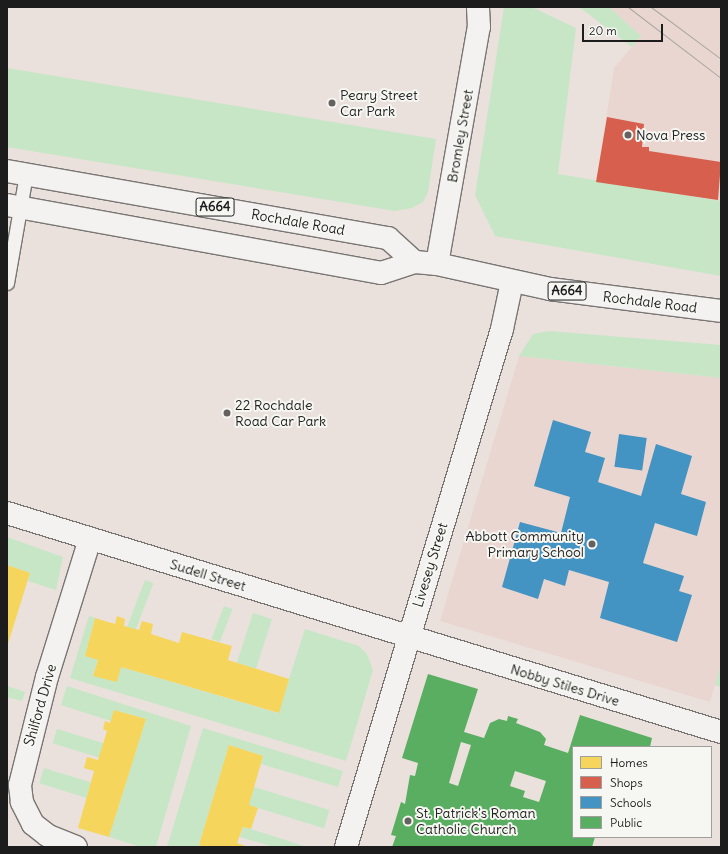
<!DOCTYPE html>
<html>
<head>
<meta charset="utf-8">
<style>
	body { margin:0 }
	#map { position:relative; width:728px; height:854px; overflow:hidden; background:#eae1dd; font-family:Delius,sans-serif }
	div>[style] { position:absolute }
	.built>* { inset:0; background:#ead6d0 }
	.green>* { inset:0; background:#c6e6c6; transform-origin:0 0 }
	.homes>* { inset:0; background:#f6d55c }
	.shops>* { inset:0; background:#d6604d }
	.schools>* { inset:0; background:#4393c3; transform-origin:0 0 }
	.public>* { inset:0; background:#5aae61 }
	.roads { filter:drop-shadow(1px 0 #797573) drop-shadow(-1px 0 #797573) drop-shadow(0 1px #797573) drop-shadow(0 -1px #797573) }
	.lane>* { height:13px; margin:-6.5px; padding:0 6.5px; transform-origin:6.5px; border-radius:6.5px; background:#f3f2f0 }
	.street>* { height:22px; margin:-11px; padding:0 11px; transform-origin:11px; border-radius:11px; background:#f3f2f0 }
	.secondary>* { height:22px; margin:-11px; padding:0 11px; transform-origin:11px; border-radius:11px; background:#f3f2f0 }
	.highway>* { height:22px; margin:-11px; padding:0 11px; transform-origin:11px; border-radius:11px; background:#f3f2f0 }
	.tram>* { height:1px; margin:-0.5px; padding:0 0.5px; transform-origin:0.5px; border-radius:0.5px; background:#a9a8a7 }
	.dots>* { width:11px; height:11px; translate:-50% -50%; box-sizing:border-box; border:2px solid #f6f6f2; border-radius:50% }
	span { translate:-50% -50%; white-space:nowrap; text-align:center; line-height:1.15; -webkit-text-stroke:4px #f6f6f2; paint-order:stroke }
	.shield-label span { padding:1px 3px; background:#f6f6f2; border:1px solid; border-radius:3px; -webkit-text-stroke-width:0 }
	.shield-label { font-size:13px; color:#1c1c1c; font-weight:700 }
	.poi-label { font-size:14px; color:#1c1c1c }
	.left { translate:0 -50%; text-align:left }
	.right { translate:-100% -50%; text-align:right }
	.street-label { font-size:14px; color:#1c1c1c }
	.frame { position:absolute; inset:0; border:8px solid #1c1c1c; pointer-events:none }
	.legend { position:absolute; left:572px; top:746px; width:140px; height:92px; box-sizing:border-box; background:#f6f6f2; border:1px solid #9f9f9c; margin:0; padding:5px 7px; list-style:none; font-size:12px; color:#1c1c1c }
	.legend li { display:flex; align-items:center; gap:8px; height:20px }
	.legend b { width:20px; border:1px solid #9f9f9c }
	.scale { position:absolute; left:582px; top:24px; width:81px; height:18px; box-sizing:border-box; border:2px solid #1c1c1c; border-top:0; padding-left:5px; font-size:12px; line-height:14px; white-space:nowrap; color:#1c1c1c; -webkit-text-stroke:3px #f6f6f2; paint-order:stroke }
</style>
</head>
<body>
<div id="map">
	<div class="built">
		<i style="clip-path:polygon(609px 7px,721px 7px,721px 201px,596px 182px,614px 68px,641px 36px)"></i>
		<i style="clip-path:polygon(519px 356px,721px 378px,721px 664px,710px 702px,440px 621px)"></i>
	</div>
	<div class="green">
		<i style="clip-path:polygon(504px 7px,534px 8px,576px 28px,558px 174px,721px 201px,721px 276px,495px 236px,475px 195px)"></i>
		<i style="clip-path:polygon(579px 7px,609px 7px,641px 36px,632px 47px)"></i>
		<i style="clip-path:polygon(7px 68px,436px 139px,428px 192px,423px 202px,412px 208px,395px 211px,7px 147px)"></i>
		<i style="clip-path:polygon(549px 331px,721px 345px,721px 378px,519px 356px,533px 334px)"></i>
		<i style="clip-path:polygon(7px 537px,63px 557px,56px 590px,28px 581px,30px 573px,7px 565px)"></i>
		<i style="left:145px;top:580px;width:9px;height:50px;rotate:21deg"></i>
		<i style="left:224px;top:606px;width:9px;height:35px;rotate:21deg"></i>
		<i style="left:253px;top:613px;width:20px;height:52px;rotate:18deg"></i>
		<i style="clip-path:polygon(89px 616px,95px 618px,85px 656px,98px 660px,93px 675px,121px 667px,278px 713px,305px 629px,359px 646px,367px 654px,373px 670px,346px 761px,70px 678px)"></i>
		<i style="clip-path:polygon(721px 664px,721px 687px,715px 685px)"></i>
		<i style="clip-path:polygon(7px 686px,25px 692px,22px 701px,7px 697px)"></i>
		<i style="clip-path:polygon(67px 686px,191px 726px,156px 847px,141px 847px,109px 837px,146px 719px,114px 710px,111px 721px,61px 705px)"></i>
		<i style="clip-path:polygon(203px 728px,343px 771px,338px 787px,261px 764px,263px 756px,229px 745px,199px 845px,204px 847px,167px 847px)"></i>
		<i style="left:57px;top:729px;width:49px;height:15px;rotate:17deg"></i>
		<i style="left:44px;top:768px;width:49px;height:16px;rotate:17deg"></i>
		<i style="left:254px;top:787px;width:79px;height:19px;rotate:17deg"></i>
		<i style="clip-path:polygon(243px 827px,251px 829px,307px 847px,274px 847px,240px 837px)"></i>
	</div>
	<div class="homes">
		<i style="clip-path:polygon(7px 565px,30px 573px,7px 647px)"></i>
		<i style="clip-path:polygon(117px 616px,125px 619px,124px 626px,139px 630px,142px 621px,153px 624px,151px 634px,179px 643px,182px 632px,232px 646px,228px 660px,289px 679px,279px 713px,121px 667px,117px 682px,93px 676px,98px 660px,85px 656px,95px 618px,115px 624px)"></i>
		<i style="clip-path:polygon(114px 710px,146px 719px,109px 837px,78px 828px,94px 771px,84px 768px,87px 757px,98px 760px,107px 731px,103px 729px,105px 721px,110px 723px)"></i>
		<i style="clip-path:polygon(229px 745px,263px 756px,249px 805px,258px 808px,251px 829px,243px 827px,237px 843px,248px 847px,204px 847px,199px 845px)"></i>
	</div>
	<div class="shops">
		<i style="clip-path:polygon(607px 117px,644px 124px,642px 147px,649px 147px,649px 151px,721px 162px,718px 200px,596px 182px)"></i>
	</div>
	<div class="schools">
		<i style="clip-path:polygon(553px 420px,591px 432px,585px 452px,605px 458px,598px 482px,641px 496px,656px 444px,692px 456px,681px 494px,706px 502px,697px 536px,655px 523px,643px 563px,684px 576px,679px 591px,692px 595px,677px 642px,600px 618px,609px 582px,569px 570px,565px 586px,544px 579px,538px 599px,502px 587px,520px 522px,561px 533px,570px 497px,534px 486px)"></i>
		<i style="left:619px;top:434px;width:28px;height:33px;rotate:8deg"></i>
	</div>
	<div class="public">
		<i style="clip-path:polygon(evenodd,428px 674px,478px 689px,464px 732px,484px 738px,490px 723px,499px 719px,507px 721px,508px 716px,518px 719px,516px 723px,540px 732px,546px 739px,544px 745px,568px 753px,580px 715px,652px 738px,650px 747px,573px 747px,573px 837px,595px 837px,592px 847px,392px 847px,396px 836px,391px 835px,401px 802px,405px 804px,410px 775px,415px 776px,418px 763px,402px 758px,428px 674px,461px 742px,471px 745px,458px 786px,449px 783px,461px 742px,428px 674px,515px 771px,546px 781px,539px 802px,523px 797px,525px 791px,510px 786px,515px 771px)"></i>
	</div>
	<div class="roads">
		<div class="lane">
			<i style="left:7px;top:283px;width:111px;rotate:-80.1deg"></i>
		</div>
		<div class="street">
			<i style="left:437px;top:264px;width:241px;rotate:-80deg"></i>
			<i style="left:479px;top:27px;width:20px;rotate:-93deg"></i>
			<i style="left:7px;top:513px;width:747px;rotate:17.05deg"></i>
			<i style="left:76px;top:847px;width:31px;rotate:-158deg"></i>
			<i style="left:47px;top:835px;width:18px;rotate:-142deg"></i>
			<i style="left:33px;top:824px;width:25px;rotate:-117deg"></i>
			<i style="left:22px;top:802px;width:17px;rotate:-97deg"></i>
			<i style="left:20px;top:785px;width:111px;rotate:-76deg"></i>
			<i style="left:47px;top:677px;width:145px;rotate:-72.7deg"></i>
		</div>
		<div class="secondary">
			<i style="left:346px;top:847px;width:541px;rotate:-73.24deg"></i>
			<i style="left:502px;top:329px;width:48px;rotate:-78deg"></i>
		</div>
		<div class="highway">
			<i style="left:7px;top:171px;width:387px;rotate:10deg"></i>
			<i style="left:388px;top:238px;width:36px;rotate:42deg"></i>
			<i style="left:7px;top:205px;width:380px;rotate:10.3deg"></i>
			<i style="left:381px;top:273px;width:36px;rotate:-18deg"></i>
			<i style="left:415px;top:262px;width:22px;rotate:5deg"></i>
			<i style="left:437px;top:264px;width:116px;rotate:12.5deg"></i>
			<i style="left:550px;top:289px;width:172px;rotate:7.3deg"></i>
		</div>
	</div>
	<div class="tram">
		<i style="left:628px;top:7px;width:117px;rotate:37.4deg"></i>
		<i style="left:651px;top:7px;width:87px;rotate:36.6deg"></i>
	</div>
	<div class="dots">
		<i style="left:332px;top:103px;background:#646160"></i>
		<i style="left:628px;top:135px;background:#646160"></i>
		<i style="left:227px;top:413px;background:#646160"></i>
		<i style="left:592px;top:544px;background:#646160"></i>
		<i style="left:408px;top:821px;background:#646160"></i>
	</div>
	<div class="shield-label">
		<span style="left:215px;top:207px">A664</span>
		<span style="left:567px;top:291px">A664</span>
	</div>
	<div class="poi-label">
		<span class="left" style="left:340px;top:103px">Peary Street<br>Car Park</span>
		<span class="left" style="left:636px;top:135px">Nova Press</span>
		<span class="left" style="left:235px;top:413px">22 Rochdale<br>Road Car Park</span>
		<span class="right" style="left:584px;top:544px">Abbott Community<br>Primary School</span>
		<span class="left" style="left:416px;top:821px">St. Patrick's Roman<br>Catholic Church</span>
	</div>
	<div class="street-label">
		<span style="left:460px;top:136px;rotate:-80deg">Bromley Street</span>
		<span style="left:298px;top:222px;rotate:10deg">Rochdale Road</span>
		<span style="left:650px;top:302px;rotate:7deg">Rochdale Road</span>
		<span style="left:430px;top:565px;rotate:-73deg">Livesey Street</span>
		<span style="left:208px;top:575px;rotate:17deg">Sudell Street</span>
		<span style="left:565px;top:685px;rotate:17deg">Nobby Stiles Drive</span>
		<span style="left:40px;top:705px;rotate:-74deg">Shilford Drive</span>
	</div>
	<div class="frame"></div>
	<ul class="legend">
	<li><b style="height:11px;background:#f6d55c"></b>Homes</li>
	<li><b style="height:11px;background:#d6604d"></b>Shops</li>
	<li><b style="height:11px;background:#4393c3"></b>Schools</li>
	<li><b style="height:11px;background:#5aae61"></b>Public</li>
	</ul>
	<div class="scale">20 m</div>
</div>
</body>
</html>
